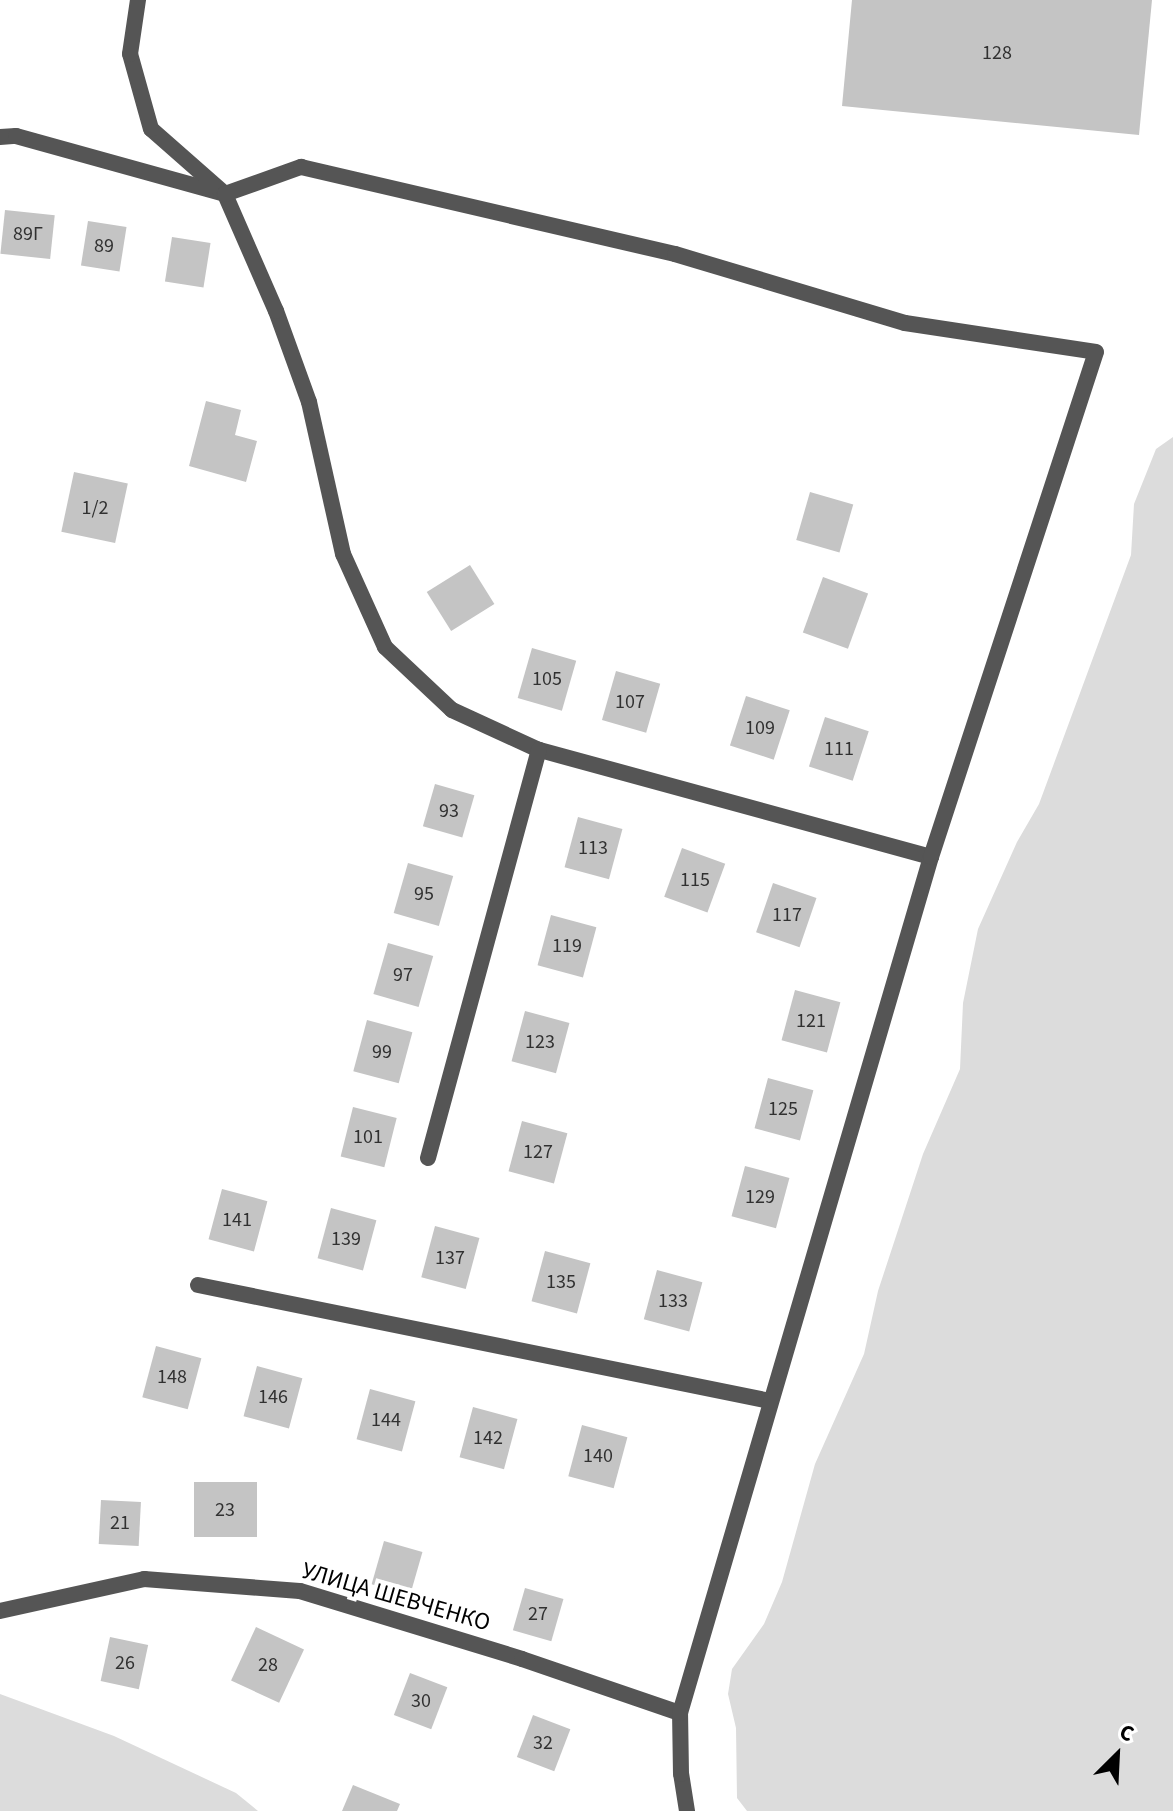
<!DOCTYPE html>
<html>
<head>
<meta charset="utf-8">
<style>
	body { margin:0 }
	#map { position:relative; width:1173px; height:1811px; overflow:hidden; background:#fff; font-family:"Source Sans 3",sans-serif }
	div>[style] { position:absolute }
	.green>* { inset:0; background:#dcdcdc }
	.building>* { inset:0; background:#c4c4c4; transform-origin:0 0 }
	.service>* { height:16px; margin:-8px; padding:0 8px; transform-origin:8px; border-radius:8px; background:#555 }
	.minor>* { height:16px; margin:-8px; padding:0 8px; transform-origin:8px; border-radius:8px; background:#555 }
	span { translate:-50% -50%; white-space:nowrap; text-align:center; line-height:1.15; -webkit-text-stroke:8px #fff; paint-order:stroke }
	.number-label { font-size:20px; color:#313131 }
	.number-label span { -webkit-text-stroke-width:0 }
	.street-label { font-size:24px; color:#000 }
	.north { position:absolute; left:1077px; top:1715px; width:80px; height:80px; -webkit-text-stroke:6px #fff; paint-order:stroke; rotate:24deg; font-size:22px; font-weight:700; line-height:32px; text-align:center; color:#000 }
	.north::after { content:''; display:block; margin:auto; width:28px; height:36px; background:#000; clip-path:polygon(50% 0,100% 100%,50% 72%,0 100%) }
</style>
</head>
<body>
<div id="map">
	<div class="green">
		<i style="clip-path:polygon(1173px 437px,1173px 1811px,747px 1811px,737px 1798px,736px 1728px,728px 1694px,732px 1669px,764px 1624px,782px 1582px,815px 1464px,864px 1354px,878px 1291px,923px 1154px,960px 1069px,963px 1003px,978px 929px,1017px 842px,1039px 804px,1131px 555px,1134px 504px,1156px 449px)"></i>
		<i style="clip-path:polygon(0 1694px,114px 1736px,236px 1793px,258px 1811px,0 1811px)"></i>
	</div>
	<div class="building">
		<i style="clip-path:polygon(852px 0,1152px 0,1139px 135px,842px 106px)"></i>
		<i style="left:5px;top:210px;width:50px;height:44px;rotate:6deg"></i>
		<i style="left:88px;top:221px;width:39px;height:45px;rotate:9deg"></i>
		<i style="left:172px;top:237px;width:39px;height:45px;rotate:9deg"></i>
		<i style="clip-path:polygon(206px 401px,241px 410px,235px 435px,257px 441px,246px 482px,189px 466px)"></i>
		<i style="left:74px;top:472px;width:55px;height:61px;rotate:12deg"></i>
		<i style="left:810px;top:492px;width:45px;height:50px;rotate:16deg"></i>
		<i style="left:470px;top:565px;width:46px;height:51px;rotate:58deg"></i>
		<i style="left:823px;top:577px;width:48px;height:59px;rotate:20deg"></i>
		<i style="left:532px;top:648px;width:46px;height:52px;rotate:16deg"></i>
		<i style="left:616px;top:671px;width:46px;height:51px;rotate:16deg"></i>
		<i style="left:746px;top:696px;width:46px;height:52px;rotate:18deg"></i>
		<i style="left:825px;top:717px;width:46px;height:52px;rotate:18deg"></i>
		<i style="left:435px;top:784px;width:41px;height:44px;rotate:16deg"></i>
		<i style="left:578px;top:817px;width:46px;height:52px;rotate:15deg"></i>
		<i style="left:682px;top:848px;width:46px;height:52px;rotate:20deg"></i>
		<i style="left:408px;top:863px;width:47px;height:52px;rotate:16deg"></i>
		<i style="left:773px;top:883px;width:46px;height:52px;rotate:19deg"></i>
		<i style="left:551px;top:915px;width:47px;height:52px;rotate:15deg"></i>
		<i style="left:388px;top:943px;width:47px;height:53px;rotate:16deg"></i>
		<i style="left:795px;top:990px;width:47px;height:52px;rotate:15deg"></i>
		<i style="left:525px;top:1011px;width:46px;height:52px;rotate:15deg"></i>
		<i style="left:367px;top:1020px;width:47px;height:53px;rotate:15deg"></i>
		<i style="left:768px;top:1078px;width:47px;height:52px;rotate:15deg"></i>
		<i style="left:353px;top:1107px;width:45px;height:51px;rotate:14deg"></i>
		<i style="left:522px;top:1121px;width:47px;height:52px;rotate:15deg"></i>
		<i style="left:745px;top:1166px;width:46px;height:52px;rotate:15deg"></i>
		<i style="left:222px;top:1189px;width:47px;height:52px;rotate:15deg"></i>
		<i style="left:331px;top:1208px;width:47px;height:52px;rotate:15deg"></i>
		<i style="left:435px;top:1226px;width:46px;height:53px;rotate:15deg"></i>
		<i style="left:545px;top:1251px;width:47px;height:52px;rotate:15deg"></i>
		<i style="left:657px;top:1270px;width:47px;height:51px;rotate:15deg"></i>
		<i style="left:156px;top:1346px;width:47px;height:53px;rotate:15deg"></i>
		<i style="left:257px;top:1366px;width:47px;height:52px;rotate:15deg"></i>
		<i style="left:370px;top:1389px;width:47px;height:52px;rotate:15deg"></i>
		<i style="left:473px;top:1407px;width:46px;height:52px;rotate:15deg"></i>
		<i style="left:582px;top:1425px;width:47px;height:53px;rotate:15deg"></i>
		<i style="left:194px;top:1482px;width:63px;height:55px"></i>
		<i style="left:101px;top:1500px;width:40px;height:44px;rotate:3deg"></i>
		<i style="left:384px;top:1541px;width:40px;height:45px;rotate:16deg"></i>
		<i style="left:525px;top:1588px;width:40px;height:44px;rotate:16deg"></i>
		<i style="left:256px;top:1627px;width:53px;height:59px;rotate:25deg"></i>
		<i style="left:110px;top:1637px;width:39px;height:45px;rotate:12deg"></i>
		<i style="left:410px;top:1673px;width:40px;height:45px;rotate:21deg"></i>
		<i style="left:533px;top:1715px;width:40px;height:45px;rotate:21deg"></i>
		<i style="clip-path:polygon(353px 1785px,400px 1804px,397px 1811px,342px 1811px)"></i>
	</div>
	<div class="service">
		<i style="left:0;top:137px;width:16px;rotate:-4deg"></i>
		<i style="left:16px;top:136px;width:217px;rotate:15.5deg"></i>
		<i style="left:225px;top:194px;width:98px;rotate:-138.7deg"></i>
		<i style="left:151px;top:129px;width:78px;rotate:-105.6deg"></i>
		<i style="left:130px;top:54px;width:55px;rotate:-81.6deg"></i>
		<i style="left:931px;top:857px;width:406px;rotate:-164.7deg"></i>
		<i style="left:539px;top:750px;width:96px;rotate:-155.3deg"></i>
		<i style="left:452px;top:710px;width:92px;rotate:-136.8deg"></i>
		<i style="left:385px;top:647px;width:102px;rotate:-114.3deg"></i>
		<i style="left:343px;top:554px;width:156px;rotate:-102.6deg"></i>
		<i style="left:309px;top:402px;width:97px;rotate:-109.9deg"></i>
		<i style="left:276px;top:311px;width:128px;rotate:-113.6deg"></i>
		<i style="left:225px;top:194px;width:81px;rotate:-19.6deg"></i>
		<i style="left:301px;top:167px;width:384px;rotate:13.1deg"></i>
		<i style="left:675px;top:254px;width:240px;rotate:16.7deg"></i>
		<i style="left:905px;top:323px;width:193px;rotate:8.6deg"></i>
		<i style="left:428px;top:1158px;width:423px;rotate:-74.8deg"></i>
		<i style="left:198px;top:1285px;width:584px;rotate:11.46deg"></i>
	</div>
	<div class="minor">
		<i style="left:0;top:1611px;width:148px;rotate:-12.5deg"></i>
		<i style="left:144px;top:1579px;width:156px;rotate:4.4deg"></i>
		<i style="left:300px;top:1591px;width:232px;rotate:17deg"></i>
		<i style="left:522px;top:1659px;width:167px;rotate:18.9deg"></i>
		<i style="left:687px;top:1811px;width:37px;rotate:-99deg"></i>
		<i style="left:681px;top:1774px;width:61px;rotate:-90.9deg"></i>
		<i style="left:680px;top:1713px;width:892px;rotate:-73.66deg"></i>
		<i style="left:931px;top:857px;width:531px;rotate:-71.91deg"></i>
	</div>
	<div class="number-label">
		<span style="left:997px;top:53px">128</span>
		<span style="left:28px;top:234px">89Г</span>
		<span style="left:104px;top:246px">89</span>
		<span style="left:95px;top:508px">1/2</span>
		<span style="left:547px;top:679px">105</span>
		<span style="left:630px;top:702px">107</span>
		<span style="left:760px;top:728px">109</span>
		<span style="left:839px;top:749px">111</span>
		<span style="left:449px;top:811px">93</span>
		<span style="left:593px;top:848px">113</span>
		<span style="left:695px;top:880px">115</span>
		<span style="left:424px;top:894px">95</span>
		<span style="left:787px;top:915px">117</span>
		<span style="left:567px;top:946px">119</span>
		<span style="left:403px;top:975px">97</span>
		<span style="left:811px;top:1021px">121</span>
		<span style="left:540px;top:1042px">123</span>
		<span style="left:382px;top:1052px">99</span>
		<span style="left:783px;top:1109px">125</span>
		<span style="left:368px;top:1137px">101</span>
		<span style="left:538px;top:1152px">127</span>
		<span style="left:760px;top:1197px">129</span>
		<span style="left:237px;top:1220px">141</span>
		<span style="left:346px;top:1239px">139</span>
		<span style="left:450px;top:1258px">137</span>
		<span style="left:561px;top:1282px">135</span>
		<span style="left:673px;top:1301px">133</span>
		<span style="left:172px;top:1377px">148</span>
		<span style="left:273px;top:1397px">146</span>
		<span style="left:386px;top:1420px">144</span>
		<span style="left:488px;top:1438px">142</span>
		<span style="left:598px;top:1456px">140</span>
		<span style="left:225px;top:1510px">23</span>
		<span style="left:120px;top:1523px">21</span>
		<span style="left:538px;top:1614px">27</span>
		<span style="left:125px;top:1663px">26</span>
		<span style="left:268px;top:1665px">28</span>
		<span style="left:421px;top:1701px">30</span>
		<span style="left:543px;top:1743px">32</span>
	</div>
	<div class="street-label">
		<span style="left:396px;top:1597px;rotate:16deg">УЛИЦА ШЕВЧЕНКО</span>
	</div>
	<div class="north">С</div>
</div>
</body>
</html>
